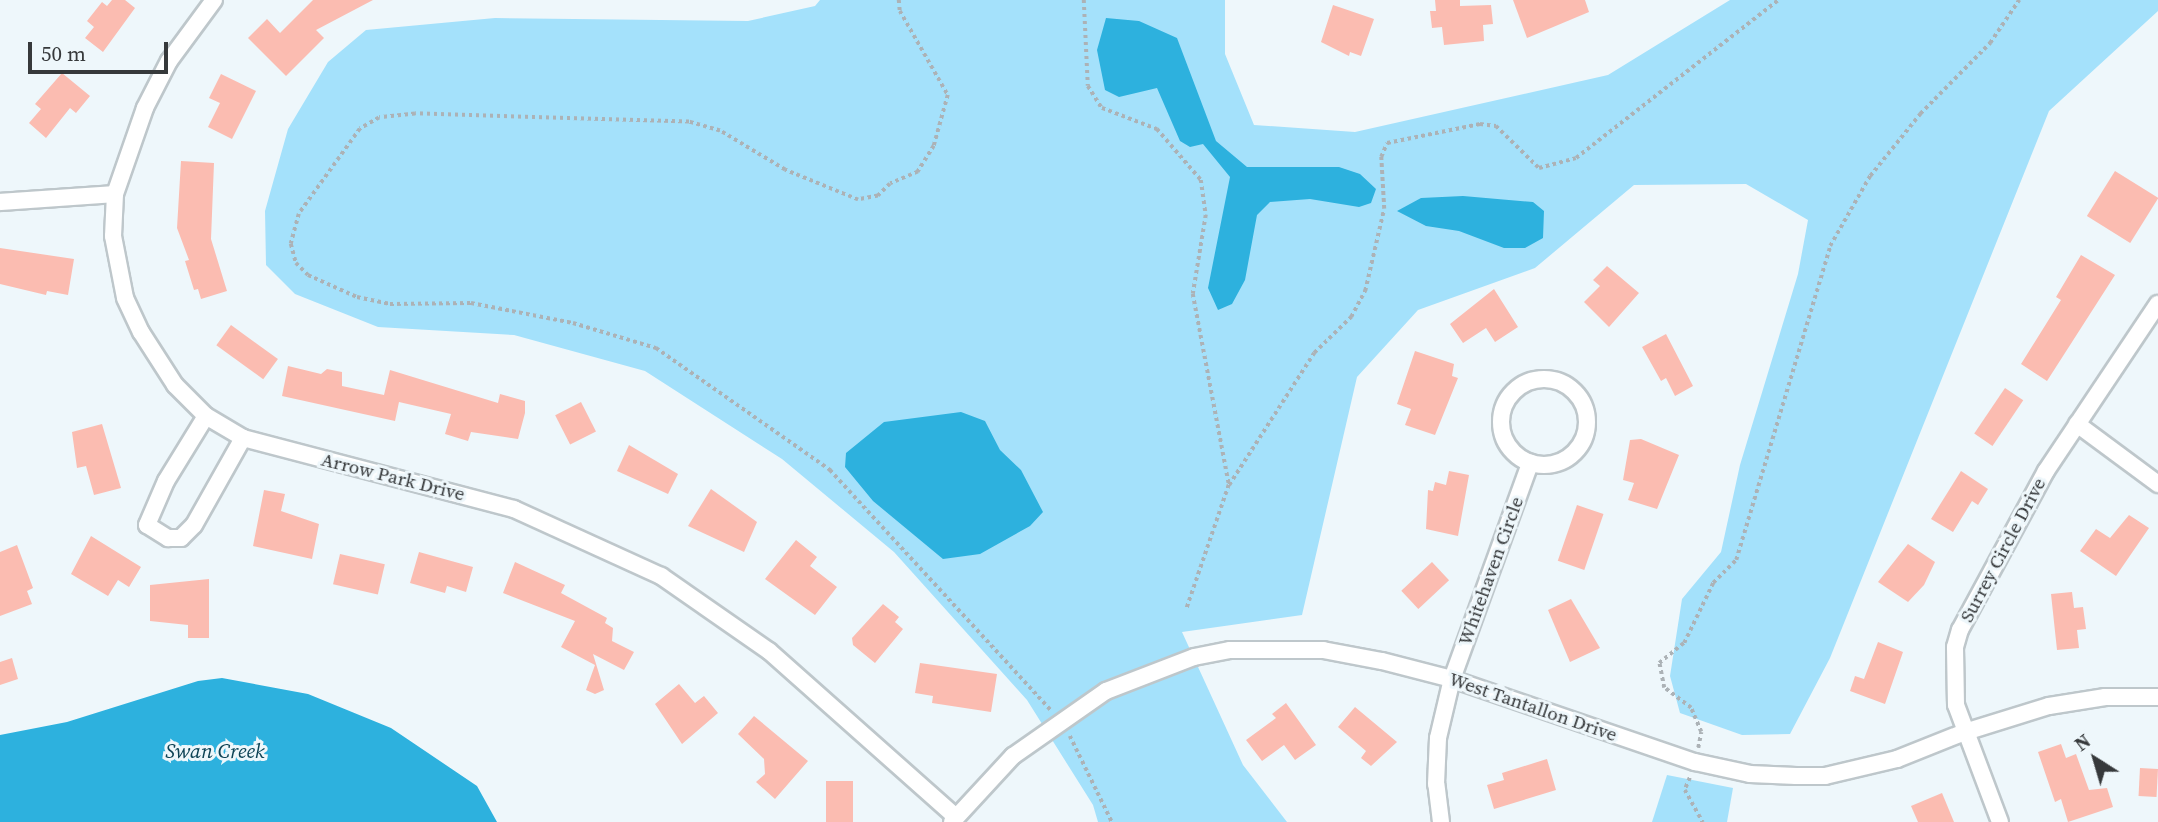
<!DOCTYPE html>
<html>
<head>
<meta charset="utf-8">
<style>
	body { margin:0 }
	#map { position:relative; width:2158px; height:822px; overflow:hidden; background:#eef7fb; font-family:"Source Serif 4",serif }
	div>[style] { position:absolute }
	.green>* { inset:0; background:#a4e1fb }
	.water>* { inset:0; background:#2db1de }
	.building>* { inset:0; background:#fbbcb1; transform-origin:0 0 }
	.path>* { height:3.5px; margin-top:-1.75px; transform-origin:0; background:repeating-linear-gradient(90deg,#acb2b6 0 3.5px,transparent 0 7px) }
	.roads { filter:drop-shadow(2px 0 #bec7cb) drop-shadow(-2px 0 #bec7cb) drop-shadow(0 2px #bec7cb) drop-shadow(0 -2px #bec7cb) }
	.street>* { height:16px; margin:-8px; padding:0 8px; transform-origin:8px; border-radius:8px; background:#fff }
	.street>.ring { margin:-8px; padding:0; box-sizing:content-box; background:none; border:16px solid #fff; border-radius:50% }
	span { translate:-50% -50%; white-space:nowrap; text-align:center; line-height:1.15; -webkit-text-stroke:6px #eef7fb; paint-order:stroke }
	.street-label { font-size:19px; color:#36393b }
	.water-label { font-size:21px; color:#0d4355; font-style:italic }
	.north { position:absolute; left:2060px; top:724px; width:70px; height:70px; -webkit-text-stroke:5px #eef7fb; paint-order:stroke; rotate:323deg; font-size:19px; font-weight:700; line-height:28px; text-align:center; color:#36393b }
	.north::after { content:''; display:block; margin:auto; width:24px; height:32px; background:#36393b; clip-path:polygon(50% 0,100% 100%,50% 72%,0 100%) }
	.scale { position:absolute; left:28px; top:42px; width:140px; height:32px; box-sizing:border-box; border:4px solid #36393b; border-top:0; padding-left:9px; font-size:21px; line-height:24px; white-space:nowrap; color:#36393b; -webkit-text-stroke:5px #eef7fb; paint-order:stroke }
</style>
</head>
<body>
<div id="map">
	<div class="green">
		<i style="clip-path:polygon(820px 0,1225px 0,1225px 54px,1254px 125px,1355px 132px,1608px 75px,1730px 0,2158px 0,2158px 11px,2049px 111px,1830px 658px,1790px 734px,1742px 735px,1680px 713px,1670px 676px,1682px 599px,1721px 552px,1740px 465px,1798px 274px,1808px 220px,1746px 184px,1634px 185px,1535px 268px,1418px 310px,1357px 377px,1302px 615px,1182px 632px,1243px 765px,1287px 822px,1098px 822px,1093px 805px,1027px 700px,894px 552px,782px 459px,645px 371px,514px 335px,378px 327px,295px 294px,266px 265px,265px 211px,288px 129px,328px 62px,366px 30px,495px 18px,748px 21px,815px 6px)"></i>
		<i style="clip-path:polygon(1667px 775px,1733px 788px,1727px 822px,1652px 822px)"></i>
	</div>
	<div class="water">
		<i style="clip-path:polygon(1106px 18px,1139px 21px,1177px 38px,1216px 141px,1247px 167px,1339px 167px,1360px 174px,1376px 189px,1371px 203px,1359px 207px,1310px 199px,1270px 202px,1257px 215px,1245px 280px,1232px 304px,1218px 310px,1208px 288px,1230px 177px,1203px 144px,1190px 147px,1180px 141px,1157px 88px,1119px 97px,1105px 90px,1097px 50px)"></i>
		<i style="clip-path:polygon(1463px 196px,1533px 202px,1544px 211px,1543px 238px,1525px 248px,1504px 248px,1459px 231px,1426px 226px,1397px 211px,1421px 198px)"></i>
		<i style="clip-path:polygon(961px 412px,985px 421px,1000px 450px,1021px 470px,1043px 512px,1030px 526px,980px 554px,943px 559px,873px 501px,845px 467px,846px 453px,884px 422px)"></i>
		<i style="clip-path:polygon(222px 678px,308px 694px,391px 728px,477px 786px,497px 822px,0 822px,0 735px,67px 722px,198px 681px)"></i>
	</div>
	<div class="building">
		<i style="clip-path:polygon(112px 0,125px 0,135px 8px,103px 52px,85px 38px,94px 27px,87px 21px,102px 2px,107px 6px)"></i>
		<i style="clip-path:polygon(313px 0,373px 0,316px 30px,324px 38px,286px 76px,248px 38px,267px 19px,280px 33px)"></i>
		<i style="clip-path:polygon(1435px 0,1460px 0,1460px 6px,1491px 5px,1493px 24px,1483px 25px,1484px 41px,1444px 45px,1442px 27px,1432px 28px,1430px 11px,1436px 11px)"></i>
		<i style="clip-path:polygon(1513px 0,1585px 0,1589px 12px,1527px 38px)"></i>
		<i style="clip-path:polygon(1333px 5px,1374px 19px,1361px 56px,1350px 52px,1349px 56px,1321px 42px)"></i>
		<i style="clip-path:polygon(62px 73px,90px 96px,76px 113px,70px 108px,46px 138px,29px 123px,41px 109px,35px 104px)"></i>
		<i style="clip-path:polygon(221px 74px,256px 91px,232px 139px,208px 127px,220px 103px,209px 98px)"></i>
		<i style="clip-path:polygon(181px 161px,214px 163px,211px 239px,227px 291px,201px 299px,198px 289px,194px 290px,185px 261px,189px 260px,177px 228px)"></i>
		<i style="left:2115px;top:171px;width:51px;height:53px;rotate:32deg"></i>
		<i style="clip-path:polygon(0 248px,74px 259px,68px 295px,47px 291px,46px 295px,0 284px)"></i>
		<i style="clip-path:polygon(2081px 255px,2115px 275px,2047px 381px,2021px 364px,2061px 300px,2056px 297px)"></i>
		<i style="clip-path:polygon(1607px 266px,1639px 293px,1609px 327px,1584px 302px,1600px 286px,1593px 280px)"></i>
		<i style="clip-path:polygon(1494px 289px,1518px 327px,1495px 342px,1486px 328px,1463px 343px,1450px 324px)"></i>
		<i style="left:231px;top:325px;width:58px;height:25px;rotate:36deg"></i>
		<i style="clip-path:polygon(1666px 334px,1693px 386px,1675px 396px,1666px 378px,1661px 381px,1642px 347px)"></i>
		<i style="clip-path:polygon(1415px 351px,1454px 364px,1452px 376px,1458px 378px,1435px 435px,1405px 425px,1411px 409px,1397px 404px)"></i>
		<i style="clip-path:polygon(288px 366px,321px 374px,327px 369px,342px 372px,342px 386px,384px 395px,390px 370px,498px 403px,500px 394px,525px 401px,525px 413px,518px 439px,471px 432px,468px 441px,445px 434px,451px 414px,399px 402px,395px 421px,282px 396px)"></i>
		<i style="left:2005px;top:388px;width:22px;height:55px;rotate:34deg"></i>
		<i style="left:581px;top:402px;width:33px;height:29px;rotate:63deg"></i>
		<i style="clip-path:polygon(102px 424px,121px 488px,94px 495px,86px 466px,77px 468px,72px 432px)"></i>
		<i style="clip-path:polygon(1641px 439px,1679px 455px,1657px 509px,1628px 500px,1634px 483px,1623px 480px,1630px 440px)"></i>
		<i style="clip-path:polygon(629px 445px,678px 474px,668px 494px,617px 471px)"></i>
		<i style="clip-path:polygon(1449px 471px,1469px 475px,1458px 536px,1426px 529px,1428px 490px,1433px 491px,1435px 482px,1446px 485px)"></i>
		<i style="clip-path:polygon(1961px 471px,1988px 489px,1978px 505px,1972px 501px,1953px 532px,1931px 519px)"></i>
		<i style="clip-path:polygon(711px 489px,757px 522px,744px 552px,688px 526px)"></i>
		<i style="clip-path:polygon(264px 490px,285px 494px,281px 511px,319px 524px,312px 559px,253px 546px)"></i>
		<i style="left:1577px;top:505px;width:28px;height:59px;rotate:19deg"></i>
		<i style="clip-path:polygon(2129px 515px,2149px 528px,2116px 576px,2080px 551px,2096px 529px,2110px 538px)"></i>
		<i style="clip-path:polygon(91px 536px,141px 567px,129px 587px,118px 580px,108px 596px,71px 574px)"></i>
		<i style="clip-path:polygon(796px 540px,817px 557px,810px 566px,837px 587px,815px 615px,765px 579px)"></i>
		<i style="clip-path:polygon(1908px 544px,1935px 562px,1924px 585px,1908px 602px,1878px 582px)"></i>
		<i style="clip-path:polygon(17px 545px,33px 588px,27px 591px,32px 604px,0 616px,0 552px)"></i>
		<i style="clip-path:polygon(419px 552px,473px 567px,466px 592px,447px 586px,445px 593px,410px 583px)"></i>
		<i style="left:340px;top:554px;width:46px;height:31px;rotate:13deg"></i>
		<i style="clip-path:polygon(515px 562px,565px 585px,561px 593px,607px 618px,605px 623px,613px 628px,612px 641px,634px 652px,624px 670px,593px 654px,604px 690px,595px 694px,586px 690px,595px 665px,561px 647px,575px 621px,503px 593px)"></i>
		<i style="left:1432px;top:562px;width:25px;height:42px;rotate:47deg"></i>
		<i style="clip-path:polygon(209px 579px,209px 638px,188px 638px,188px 625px,150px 621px,150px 585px)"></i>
		<i style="clip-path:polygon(2072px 592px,2074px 608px,2083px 607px,2086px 629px,2077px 630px,2079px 648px,2057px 650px,2051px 594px)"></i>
		<i style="clip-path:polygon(1571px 599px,1600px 648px,1570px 662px,1548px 610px)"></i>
		<i style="clip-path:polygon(883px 604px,899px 617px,895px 622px,903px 629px,875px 663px,853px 645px,852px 638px)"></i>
		<i style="clip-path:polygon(1878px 642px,1903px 652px,1885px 704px,1850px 691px,1855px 676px,1864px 679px)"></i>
		<i style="clip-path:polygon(12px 658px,18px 679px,0 685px,0 662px)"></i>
		<i style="clip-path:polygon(920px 663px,997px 674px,991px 712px,932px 703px,933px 696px,915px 693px)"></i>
		<i style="clip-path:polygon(679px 684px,695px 703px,704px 696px,718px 713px,682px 744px,655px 704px)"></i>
		<i style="clip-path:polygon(1286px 703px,1316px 745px,1295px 760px,1284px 745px,1262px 761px,1246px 740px,1276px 718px,1272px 714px)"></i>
		<i style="clip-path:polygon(1355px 707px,1397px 742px,1371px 766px,1361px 758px,1366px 751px,1338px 727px)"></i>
		<i style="clip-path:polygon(754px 716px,808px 761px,775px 799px,756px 782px,765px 774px,764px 759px,738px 734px)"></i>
		<i style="clip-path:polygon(2061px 744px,2066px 758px,2076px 754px,2089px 790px,2107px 788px,2113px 807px,2068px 822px,2061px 799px,2055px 802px,2038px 752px)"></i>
		<i style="clip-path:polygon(1547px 759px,1556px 790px,1494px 809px,1487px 785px,1504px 780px,1502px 773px)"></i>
		<i style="left:2140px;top:768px;width:18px;height:28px;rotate:3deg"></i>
		<i style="left:853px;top:781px;width:41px;height:27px;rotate:90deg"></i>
		<i style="clip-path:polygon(1942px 793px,1954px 822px,1918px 822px,1911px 806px)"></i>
	</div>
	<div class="path">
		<i style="left:899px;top:0;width:11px;rotate:85deg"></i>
		<i style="left:900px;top:11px;width:97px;rotate:60.3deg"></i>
		<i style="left:948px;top:95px;width:53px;rotate:105.4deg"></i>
		<i style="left:934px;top:146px;width:31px;rotate:122deg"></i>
		<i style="left:918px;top:172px;width:30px;rotate:157deg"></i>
		<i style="left:890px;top:184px;width:17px;rotate:135deg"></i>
		<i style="left:878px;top:196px;width:20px;rotate:169deg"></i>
		<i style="left:858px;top:200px;width:79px;rotate:-157.7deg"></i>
		<i style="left:785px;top:170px;width:76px;rotate:-149deg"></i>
		<i style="left:720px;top:131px;width:32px;rotate:-164deg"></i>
		<i style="left:689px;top:122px;width:274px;rotate:-178.3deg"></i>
		<i style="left:415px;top:114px;width:36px;rotate:174deg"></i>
		<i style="left:379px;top:118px;width:22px;rotate:150deg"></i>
		<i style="left:360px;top:129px;width:105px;rotate:125.7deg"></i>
		<i style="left:299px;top:214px;width:31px;rotate:105deg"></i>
		<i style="left:291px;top:244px;width:20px;rotate:75deg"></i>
		<i style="left:296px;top:263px;width:17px;rotate:45deg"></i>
		<i style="left:308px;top:275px;width:54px;rotate:24.2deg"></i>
		<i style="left:357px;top:297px;width:34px;rotate:12deg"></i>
		<i style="left:390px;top:304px;width:81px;rotate:-0.7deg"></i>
		<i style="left:471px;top:303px;width:104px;rotate:11.1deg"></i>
		<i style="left:573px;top:323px;width:87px;rotate:16.8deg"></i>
		<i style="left:656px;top:348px;width:213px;rotate:35deg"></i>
		<i style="left:830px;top:470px;width:326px;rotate:47.4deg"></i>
		<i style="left:1084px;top:0;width:86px;rotate:87.3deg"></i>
		<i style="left:1088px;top:86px;width:26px;rotate:58deg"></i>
		<i style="left:1102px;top:108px;width:59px;rotate:20.9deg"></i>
		<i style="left:1157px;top:129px;width:67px;rotate:49.2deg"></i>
		<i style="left:1201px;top:180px;width:35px;rotate:82deg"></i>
		<i style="left:1206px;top:215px;width:80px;rotate:99.3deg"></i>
		<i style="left:1193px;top:294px;width:194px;rotate:79.3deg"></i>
		<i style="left:1229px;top:485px;width:130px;rotate:108.9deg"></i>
		<i style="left:1229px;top:485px;width:157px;rotate:-57.2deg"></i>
		<i style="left:1314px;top:353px;width:52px;rotate:-44.2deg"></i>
		<i style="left:1351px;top:317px;width:30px;rotate:-62deg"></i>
		<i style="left:1365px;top:291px;width:84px;rotate:-77deg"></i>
		<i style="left:1384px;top:209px;width:52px;rotate:-93.3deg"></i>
		<i style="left:1381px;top:157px;width:15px;rotate:-67deg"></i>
		<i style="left:1387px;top:143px;width:95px;rotate:-11.5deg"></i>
		<i style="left:1480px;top:124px;width:16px;rotate:7deg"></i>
		<i style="left:1496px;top:126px;width:60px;rotate:44.3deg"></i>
		<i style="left:1539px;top:168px;width:38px;rotate:-15deg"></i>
		<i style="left:1576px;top:158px;width:256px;rotate:-38deg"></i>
		<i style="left:1070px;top:736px;width:96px;rotate:64deg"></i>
		<i style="left:1698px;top:748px;width:16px;rotate:-79deg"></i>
		<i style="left:1701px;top:732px;width:26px;rotate:-113deg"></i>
		<i style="left:1691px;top:708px;width:34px;rotate:-143deg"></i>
		<i style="left:1664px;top:688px;width:25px;rotate:-101deg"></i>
		<i style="left:1659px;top:663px;width:32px;rotate:-39deg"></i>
		<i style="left:1684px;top:643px;width:67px;rotate:-64.2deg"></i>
		<i style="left:1713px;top:583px;width:33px;rotate:-45deg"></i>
		<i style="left:1736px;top:560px;width:328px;rotate:-73.3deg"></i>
		<i style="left:1830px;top:246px;width:81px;rotate:-60.3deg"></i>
		<i style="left:1870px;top:176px;width:80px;rotate:-51.1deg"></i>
		<i style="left:1920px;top:114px;width:100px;rotate:-45.4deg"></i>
		<i style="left:1990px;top:43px;width:52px;rotate:-56deg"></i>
		<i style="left:1690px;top:778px;width:13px;rotate:113deg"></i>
		<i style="left:1685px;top:790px;width:37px;rotate:61deg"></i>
	</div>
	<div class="roads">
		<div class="street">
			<i style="left:214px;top:0;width:76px;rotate:126.4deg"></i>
			<i style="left:169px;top:61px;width:53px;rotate:117.1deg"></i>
			<i style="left:145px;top:108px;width:91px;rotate:109.2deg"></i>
			<i style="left:115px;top:194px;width:42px;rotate:92.7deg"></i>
			<i style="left:113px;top:236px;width:63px;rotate:79deg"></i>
			<i style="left:125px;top:298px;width:38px;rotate:65deg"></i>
			<i style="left:141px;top:332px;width:63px;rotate:57.3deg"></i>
			<i style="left:175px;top:385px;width:44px;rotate:45deg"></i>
			<i style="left:206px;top:416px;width:43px;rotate:30.7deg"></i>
			<i style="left:243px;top:438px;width:280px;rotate:14.7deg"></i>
			<i style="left:514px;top:509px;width:162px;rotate:24.5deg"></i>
			<i style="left:661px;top:576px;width:131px;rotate:34.8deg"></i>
			<i style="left:769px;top:651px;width:250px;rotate:41.6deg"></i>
			<i style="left:0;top:202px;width:115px;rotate:-4deg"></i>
			<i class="ring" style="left:1501px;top:379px;width:70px;height:70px"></i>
			<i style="left:206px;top:416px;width:76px;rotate:121.6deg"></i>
			<i style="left:166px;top:481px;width:48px;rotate:113.4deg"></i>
			<i style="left:147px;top:525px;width:25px;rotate:32deg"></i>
			<i style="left:168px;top:538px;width:13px"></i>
			<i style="left:181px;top:538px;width:18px;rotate:-45deg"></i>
			<i style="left:194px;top:525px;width:100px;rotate:-60.6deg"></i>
			<i style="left:2077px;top:424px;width:101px;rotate:36.5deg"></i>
			<i style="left:952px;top:822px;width:90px;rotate:-47.3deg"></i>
			<i style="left:1013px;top:756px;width:113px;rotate:-35deg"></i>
			<i style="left:1106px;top:691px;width:94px;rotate:-21.1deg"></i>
			<i style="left:1194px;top:657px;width:37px;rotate:-11deg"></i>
			<i style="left:1230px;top:650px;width:93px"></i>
			<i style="left:1323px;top:650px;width:60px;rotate:10.6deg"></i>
			<i style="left:1382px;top:661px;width:72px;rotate:14.4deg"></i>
			<i style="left:1452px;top:679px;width:257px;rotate:18.9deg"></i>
			<i style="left:1695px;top:762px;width:56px;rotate:12.3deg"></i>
			<i style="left:1750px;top:774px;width:46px;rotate:2.5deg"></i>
			<i style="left:1796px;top:776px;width:29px"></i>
			<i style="left:1825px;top:776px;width:74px;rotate:-13.3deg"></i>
			<i style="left:1897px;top:759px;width:73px;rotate:-21.7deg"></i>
			<i style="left:1965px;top:732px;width:88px;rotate:-17.2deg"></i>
			<i style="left:2049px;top:706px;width:57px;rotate:-9.1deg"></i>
			<i style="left:2105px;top:697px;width:53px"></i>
			<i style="left:1441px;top:822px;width:38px;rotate:-97deg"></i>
			<i style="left:1436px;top:784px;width:46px;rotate:-87.5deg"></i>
			<i style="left:1438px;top:738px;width:61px;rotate:-76.7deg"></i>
			<i style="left:1452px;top:679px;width:230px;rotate:-70.1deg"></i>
			<i style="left:2000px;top:822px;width:125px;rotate:-110.6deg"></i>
			<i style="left:1956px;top:705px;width:58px;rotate:-91deg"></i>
			<i style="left:1955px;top:647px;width:18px;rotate:-74deg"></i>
			<i style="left:1960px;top:630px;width:181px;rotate:-61.6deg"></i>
			<i style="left:2046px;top:471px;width:201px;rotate:-56.2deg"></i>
		</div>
	</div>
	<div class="street-label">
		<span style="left:393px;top:477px;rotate:14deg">Arrow Park Drive</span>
		<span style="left:2003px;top:550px;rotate:-62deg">Surrey Circle Drive</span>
		<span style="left:1491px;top:571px;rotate:-70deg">Whitehaven Circle</span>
		<span style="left:1533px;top:707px;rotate:19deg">West Tantallon Drive</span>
	</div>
	<div class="water-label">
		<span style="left:215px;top:751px">Swan Creek</span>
	</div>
	<div class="north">N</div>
	<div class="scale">50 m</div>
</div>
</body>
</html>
